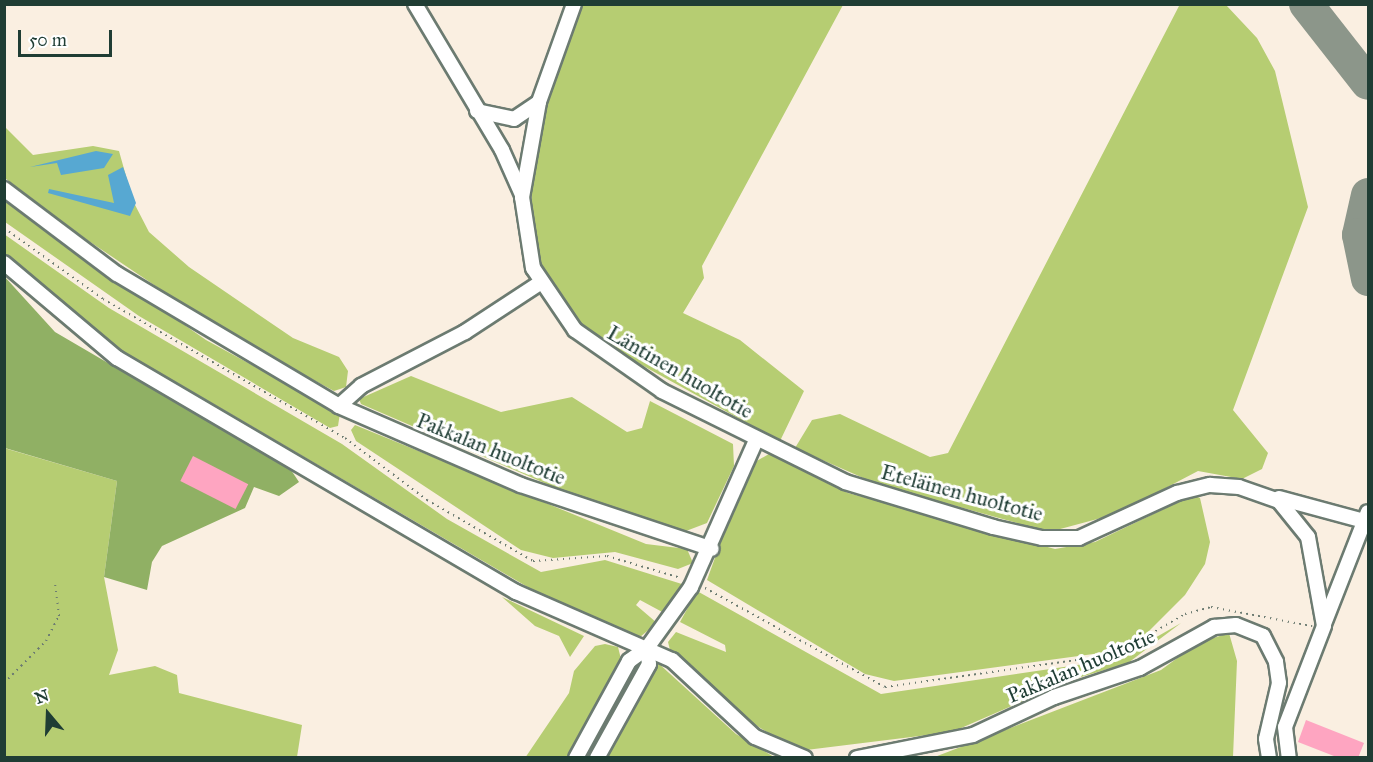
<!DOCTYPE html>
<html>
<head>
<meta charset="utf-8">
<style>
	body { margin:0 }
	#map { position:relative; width:1373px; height:762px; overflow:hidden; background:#faefe1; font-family:"IM FELL Great Primer",serif }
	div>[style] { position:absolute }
	.green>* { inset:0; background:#b6cd72 }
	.forest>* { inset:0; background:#90b064 }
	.water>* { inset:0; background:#57a8d2 }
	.taxiway>* { height:34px; margin:-17px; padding:0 17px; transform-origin:17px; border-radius:17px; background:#8c968a }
	.building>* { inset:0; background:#fea5c1; transform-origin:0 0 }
	.path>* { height:2px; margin-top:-1px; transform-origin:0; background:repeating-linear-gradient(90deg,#6c7b71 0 1.5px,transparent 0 6px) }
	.roads { filter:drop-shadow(2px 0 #6c7b71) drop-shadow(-2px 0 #6c7b71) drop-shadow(0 2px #6c7b71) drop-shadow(0 -2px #6c7b71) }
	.minor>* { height:14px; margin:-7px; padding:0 7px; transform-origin:7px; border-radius:7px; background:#fff }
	span { translate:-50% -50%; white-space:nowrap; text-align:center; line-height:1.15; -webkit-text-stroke:6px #fff; paint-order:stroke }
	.street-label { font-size:21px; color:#1f3d34 }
	.frame { position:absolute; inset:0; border:6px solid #1f3d34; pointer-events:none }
	.north { position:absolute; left:18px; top:684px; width:60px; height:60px; -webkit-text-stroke:4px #fff; paint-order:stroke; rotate:341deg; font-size:16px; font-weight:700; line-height:24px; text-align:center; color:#1f3d34 }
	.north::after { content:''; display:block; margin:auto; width:21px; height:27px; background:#1f3d34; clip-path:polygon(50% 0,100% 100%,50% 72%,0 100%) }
	.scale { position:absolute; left:18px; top:30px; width:94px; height:27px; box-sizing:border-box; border:3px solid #1f3d34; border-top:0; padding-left:8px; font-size:18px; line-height:21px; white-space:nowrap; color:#1f3d34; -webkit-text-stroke:4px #fff; paint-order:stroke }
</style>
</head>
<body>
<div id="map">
	<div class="green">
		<i style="clip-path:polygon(580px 5px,843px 5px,702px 266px,704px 278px,683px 313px,740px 340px,804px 391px,780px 441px,607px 346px,576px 320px,543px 272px,533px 243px,531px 170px,548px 95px)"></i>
		<i style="clip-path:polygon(1226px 5px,1257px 38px,1275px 71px,1308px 207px,1233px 410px,1268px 453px,1262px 469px,1242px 479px,1198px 471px,1116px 514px,1049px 532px,877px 484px,795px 448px,812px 420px,840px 414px,930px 457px,948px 453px,1179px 6px)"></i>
		<i style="clip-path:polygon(4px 126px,33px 155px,93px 146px,119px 151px,133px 201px,149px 232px,189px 267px,293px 338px,339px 357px,348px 371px,346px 387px,334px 391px,224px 332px,59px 221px,5px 178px)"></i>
		<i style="clip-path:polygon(4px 199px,206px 340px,340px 413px,338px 426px,330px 428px,139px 316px,5px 222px)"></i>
		<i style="clip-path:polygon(4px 234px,109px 308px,342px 444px,447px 519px,541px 572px,605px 560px,685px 585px,666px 614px,640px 600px,636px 605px,657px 623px,640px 637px,543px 596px,119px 349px,5px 255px)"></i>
		<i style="clip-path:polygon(411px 376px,501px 412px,572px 397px,627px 432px,642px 428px,650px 401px,733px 444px,734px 466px,707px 523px,686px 531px,577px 497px,361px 404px,359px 399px)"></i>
		<i style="clip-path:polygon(355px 425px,646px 544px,687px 549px,693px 563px,678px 569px,615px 552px,553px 558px,521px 550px,356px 441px,351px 430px)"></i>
		<i style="clip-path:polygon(4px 448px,117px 481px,104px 577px,118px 650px,109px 675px,155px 666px,177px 675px,179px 693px,302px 725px,297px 757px,5px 757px)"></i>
		<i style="clip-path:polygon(769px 454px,848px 493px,1055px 549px,1095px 542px,1193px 495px,1200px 498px,1210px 542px,1205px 564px,1185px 595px,1146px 634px,1108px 652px,894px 681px,865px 674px,707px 580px,748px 466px)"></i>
		<i style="clip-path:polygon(697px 591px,881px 694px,1118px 659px,1181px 623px,1128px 663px,1071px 680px,952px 732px,798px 751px,744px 718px,670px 650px,668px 642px,676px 632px,726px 652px,725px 645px,680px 622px)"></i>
		<i style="clip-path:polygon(502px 597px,584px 636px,570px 657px,559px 636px,535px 626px)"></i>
		<i style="clip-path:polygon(1229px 633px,1237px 661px,1233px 757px,932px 758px,1161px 670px,1198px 643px)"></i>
		<i style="clip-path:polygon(605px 644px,618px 647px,621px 659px,568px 757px,525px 758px,569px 693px,574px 671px,595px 646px)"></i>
		<i style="clip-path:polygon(644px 662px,592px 757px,586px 757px,630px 668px)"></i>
		<i style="clip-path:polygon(657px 662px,736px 734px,774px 757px,602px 758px)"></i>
	</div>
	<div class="forest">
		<i style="clip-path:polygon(4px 276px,55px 332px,291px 470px,299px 482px,279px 496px,254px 487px,245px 508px,162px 546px,152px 562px,147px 590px,104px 577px,117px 481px,5px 448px)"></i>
	</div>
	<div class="water">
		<i style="clip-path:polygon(96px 151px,113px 154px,104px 168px,61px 175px,57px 163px,30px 167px)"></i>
		<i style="clip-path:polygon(123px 167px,136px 203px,130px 216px,48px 193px,49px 189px,114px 203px,108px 175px)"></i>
	</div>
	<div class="taxiway">
		<i style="left:1306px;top:4px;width:100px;rotate:51.9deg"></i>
		<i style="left:1368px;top:195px;width:41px;rotate:102.7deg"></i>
		<i style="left:1359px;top:235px;width:45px;rotate:78.4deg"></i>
	</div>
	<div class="building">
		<i style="left:193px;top:456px;width:62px;height:28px;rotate:27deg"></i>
		<i style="clip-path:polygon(1306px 720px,1364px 743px,1358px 758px,1339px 758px,1298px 742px)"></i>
	</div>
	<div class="path">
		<i style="left:4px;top:228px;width:122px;rotate:35.6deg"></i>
		<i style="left:103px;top:299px;width:279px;rotate:29.9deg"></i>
		<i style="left:345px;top:438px;width:103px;rotate:37.1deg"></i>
		<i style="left:427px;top:500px;width:122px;rotate:29.9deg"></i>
		<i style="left:533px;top:561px;width:74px;rotate:-3.9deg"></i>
		<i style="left:607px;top:556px;width:77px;rotate:16.6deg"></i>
		<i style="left:705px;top:588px;width:205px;rotate:28.8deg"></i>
		<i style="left:885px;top:687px;width:231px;rotate:-8deg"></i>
		<i style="left:1114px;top:655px;width:82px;rotate:-30deg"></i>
		<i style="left:1185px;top:614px;width:27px;rotate:-15deg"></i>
		<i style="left:1211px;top:607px;width:103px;rotate:10.7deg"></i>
		<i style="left:4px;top:683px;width:59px;rotate:-45deg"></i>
		<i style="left:46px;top:641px;width:28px;rotate:-63deg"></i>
		<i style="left:59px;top:616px;width:32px;rotate:-97deg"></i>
	</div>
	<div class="roads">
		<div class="minor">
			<i style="left:415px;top:4px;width:170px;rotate:59.2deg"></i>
			<i style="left:502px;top:150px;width:49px;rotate:66deg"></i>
			<i style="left:574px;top:4px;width:104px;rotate:109.7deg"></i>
			<i style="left:539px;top:102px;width:97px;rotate:100.1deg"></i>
			<i style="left:522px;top:197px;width:72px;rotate:81.2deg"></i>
			<i style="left:533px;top:268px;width:75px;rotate:55.9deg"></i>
			<i style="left:575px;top:330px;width:106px;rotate:35deg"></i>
			<i style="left:662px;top:391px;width:204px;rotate:26.4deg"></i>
			<i style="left:845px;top:482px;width:155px;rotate:16.9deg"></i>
			<i style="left:993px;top:527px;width:50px;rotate:12.7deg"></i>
			<i style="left:1042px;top:538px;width:37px"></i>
			<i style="left:1079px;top:538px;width:108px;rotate:-24.7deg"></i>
			<i style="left:1177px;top:493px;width:34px;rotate:-14deg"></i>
			<i style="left:1210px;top:485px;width:29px;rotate:4deg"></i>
			<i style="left:1239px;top:487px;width:42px;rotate:19.3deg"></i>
			<i style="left:1279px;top:501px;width:46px;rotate:51.1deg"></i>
			<i style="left:1308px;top:537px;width:90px;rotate:79.8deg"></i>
			<i style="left:1324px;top:626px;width:108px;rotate:111.1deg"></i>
			<i style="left:1285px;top:727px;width:31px;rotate:83deg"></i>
			<i style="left:477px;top:111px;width:38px;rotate:12deg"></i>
			<i style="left:514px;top:119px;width:30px;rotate:-34deg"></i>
			<i style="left:4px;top:189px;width:141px;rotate:37deg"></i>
			<i style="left:117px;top:274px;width:258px;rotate:30.7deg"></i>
			<i style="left:339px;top:406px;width:198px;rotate:23.5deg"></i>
			<i style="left:521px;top:485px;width:201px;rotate:18.5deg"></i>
			<i style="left:4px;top:263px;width:148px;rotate:40.1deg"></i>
			<i style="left:117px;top:358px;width:463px;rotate:30.4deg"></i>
			<i style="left:516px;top:592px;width:170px;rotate:23.6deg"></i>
			<i style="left:672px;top:660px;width:113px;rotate:42.9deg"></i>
			<i style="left:755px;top:737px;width:54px;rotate:22.8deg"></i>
			<i style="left:339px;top:406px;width:30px;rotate:-42deg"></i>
			<i style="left:361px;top:386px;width:117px;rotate:-27.4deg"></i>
			<i style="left:465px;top:332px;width:90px;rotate:-33.2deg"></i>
			<i style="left:1279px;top:498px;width:92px;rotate:15.1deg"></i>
			<i style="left:1324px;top:624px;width:120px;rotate:-68.6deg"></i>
			<i style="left:576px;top:758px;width:111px;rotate:-61.3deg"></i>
			<i style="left:629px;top:661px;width:22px;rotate:-36deg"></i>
			<i style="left:647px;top:648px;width:75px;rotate:-54.2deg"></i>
			<i style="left:691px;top:587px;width:161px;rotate:-66.1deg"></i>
			<i style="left:597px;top:758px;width:107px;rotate:-61deg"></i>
			<i style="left:649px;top:664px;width:16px;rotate:-97deg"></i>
			<i style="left:857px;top:758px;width:118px;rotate:-11.2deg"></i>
			<i style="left:973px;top:735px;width:89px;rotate:-25.1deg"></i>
			<i style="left:1054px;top:697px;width:91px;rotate:-18.6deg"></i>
			<i style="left:1140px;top:668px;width:85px;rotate:-29deg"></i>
			<i style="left:1214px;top:627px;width:22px;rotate:-5deg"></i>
			<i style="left:1236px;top:625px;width:29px;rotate:22deg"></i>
			<i style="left:1263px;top:636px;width:29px;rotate:63deg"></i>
			<i style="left:1276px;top:662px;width:21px;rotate:82deg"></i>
			<i style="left:1279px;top:683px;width:57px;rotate:103.1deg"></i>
			<i style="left:1266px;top:739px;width:19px;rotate:81deg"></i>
		</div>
	</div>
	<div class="street-label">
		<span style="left:680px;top:372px;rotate:30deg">Läntinen huoltotie</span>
		<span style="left:491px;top:449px;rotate:22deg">Pakkalan huoltotie</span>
		<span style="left:962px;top:493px;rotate:15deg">Eteläinen huoltotie</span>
		<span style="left:1081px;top:666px;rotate:-23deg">Pakkalan huoltotie</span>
	</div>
	<div class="frame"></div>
	<div class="north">N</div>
	<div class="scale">50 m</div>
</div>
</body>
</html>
